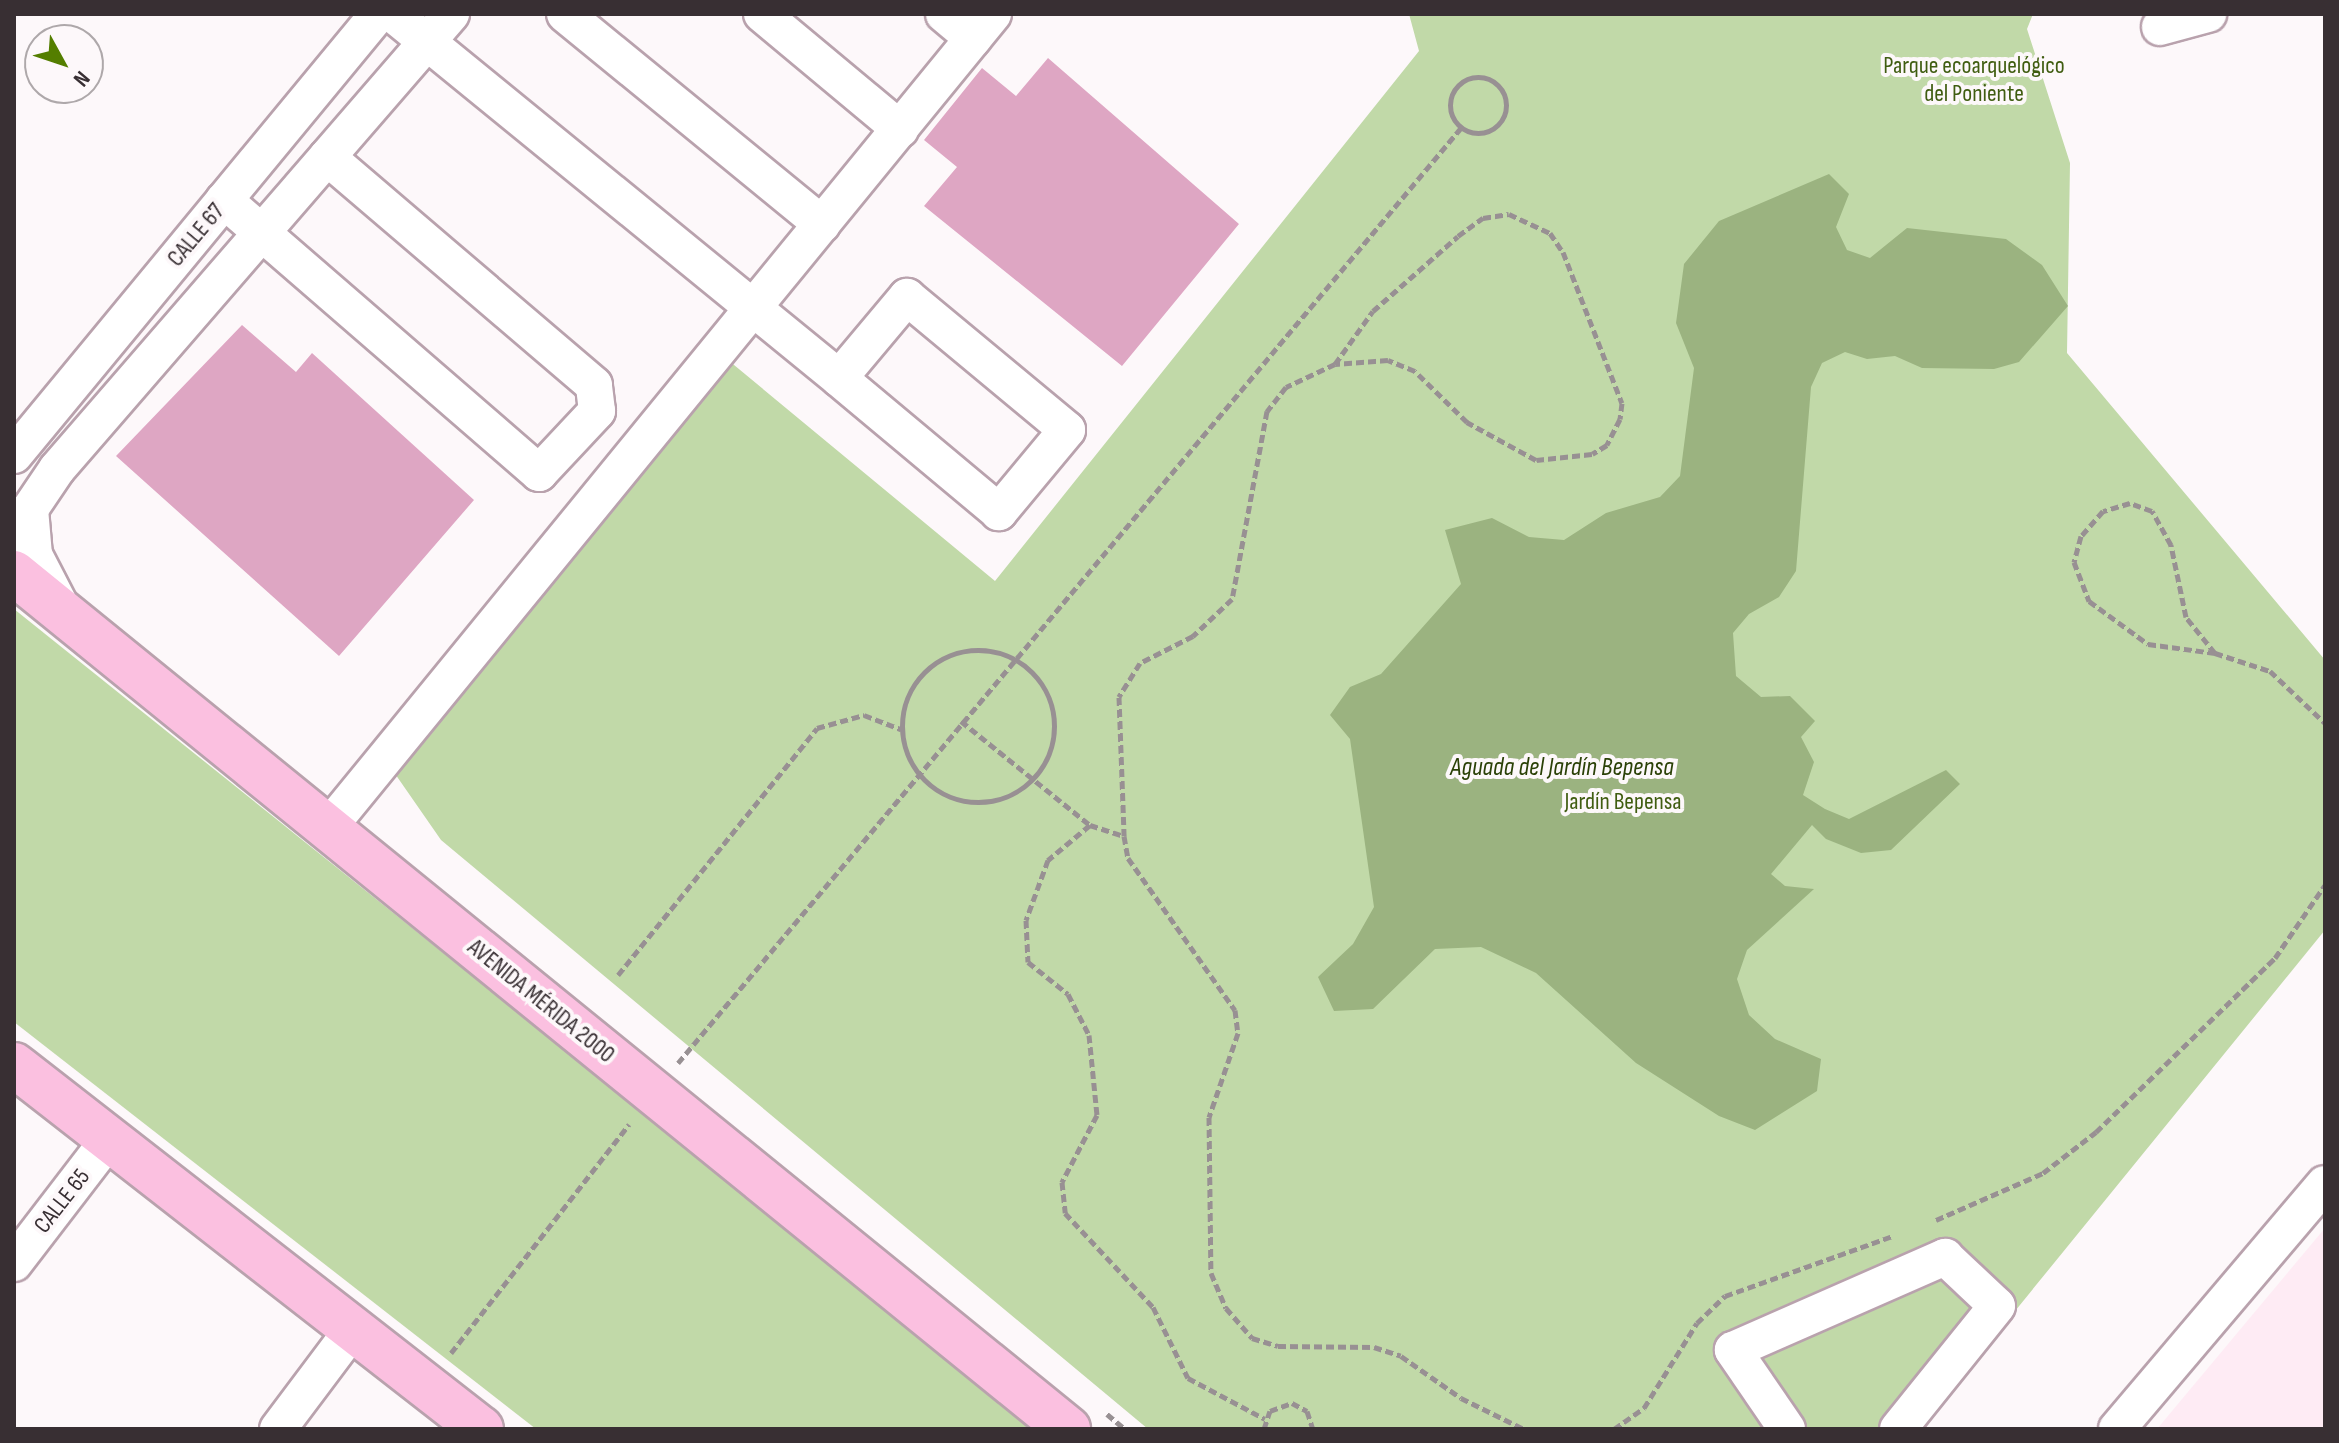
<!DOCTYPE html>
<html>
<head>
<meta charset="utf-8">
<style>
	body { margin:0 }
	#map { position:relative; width:2339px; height:1443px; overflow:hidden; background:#fdf8fa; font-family:"Sofia Sans Condensed",sans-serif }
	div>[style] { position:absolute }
	.built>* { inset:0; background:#feebf4 }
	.green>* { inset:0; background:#c1d9a8 }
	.water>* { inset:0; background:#9bb380 }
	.building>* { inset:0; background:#dea6c3 }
	.path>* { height:5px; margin-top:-2.5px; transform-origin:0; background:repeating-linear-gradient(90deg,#989093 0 8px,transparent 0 12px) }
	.path>.ring { margin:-2.5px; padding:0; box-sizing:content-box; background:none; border:5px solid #989093; border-radius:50% }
	.roads { filter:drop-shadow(2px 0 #b9a2ad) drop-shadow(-2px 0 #b9a2ad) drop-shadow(0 2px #b9a2ad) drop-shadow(0 -2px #b9a2ad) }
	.minor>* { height:36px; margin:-18px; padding:0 18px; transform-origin:18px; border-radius:18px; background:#fff }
	.major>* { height:44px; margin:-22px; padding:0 22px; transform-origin:22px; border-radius:22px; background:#fbc0e0 }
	span { translate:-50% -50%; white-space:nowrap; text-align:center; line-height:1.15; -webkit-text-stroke:8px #fdf8fa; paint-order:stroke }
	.park-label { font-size:24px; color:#405d11 }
	.street-label { font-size:24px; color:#382f33 }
	.water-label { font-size:26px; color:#2b4107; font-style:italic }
	.frame { position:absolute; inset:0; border:16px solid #382f33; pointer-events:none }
	.north { position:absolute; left:24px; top:24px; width:80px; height:80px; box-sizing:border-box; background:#fdf8fa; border:2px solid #aea8aa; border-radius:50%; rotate:130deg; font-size:22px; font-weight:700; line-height:32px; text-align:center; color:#382f33 }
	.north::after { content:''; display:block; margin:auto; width:28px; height:36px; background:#547e00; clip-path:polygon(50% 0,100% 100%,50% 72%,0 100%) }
</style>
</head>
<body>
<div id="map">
	<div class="built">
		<i style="clip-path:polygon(2325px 1228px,2325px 1429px,2157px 1429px)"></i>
	</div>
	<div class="green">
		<i style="clip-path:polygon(1409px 14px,2033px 14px,2027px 29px,2070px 163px,2067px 353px,2325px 660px,2325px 930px,1919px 1429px,1148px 1429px,441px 840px,391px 768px,728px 360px,995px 581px,1419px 51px)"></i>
		<i style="clip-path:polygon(14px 609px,1038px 1429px,536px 1429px,14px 1022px)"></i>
	</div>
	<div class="water">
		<i style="clip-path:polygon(1829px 174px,1849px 194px,1836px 227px,1847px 250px,1870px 258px,1907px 228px,2006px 239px,2042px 265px,2068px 306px,2019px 362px,1994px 369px,1922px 368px,1895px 356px,1867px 359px,1845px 352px,1822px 363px,1811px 387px,1796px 571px,1779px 597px,1749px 614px,1733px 633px,1736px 676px,1761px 697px,1790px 696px,1815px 721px,1801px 737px,1814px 762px,1803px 795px,1825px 809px,1849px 819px,1946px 770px,1960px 784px,1891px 850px,1861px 853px,1826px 839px,1812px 825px,1771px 874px,1785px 886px,1814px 889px,1747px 950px,1737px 979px,1749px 1015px,1775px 1039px,1821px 1059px,1817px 1091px,1755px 1130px,1719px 1116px,1636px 1063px,1536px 973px,1481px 947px,1435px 949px,1373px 1009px,1334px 1011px,1318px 977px,1353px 944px,1374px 907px,1350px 739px,1330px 715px,1350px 687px,1381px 674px,1461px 584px,1445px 530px,1492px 518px,1529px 537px,1564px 540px,1606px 513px,1660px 497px,1680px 476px,1694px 368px,1676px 323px,1684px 264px,1719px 221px)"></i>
	</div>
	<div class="building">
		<i style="clip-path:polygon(1048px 58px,1239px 224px,1122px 366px,924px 206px,957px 167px,924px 140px,982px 68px,1016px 96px)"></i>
		<i style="clip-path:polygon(242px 325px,296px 372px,312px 353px,474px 500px,339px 656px,116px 456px)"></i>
	</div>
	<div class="path">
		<i class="ring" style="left:1450px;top:77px;width:51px;height:51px"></i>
		<i style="left:1335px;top:364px;width:65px;rotate:-54.4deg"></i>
		<i style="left:1373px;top:311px;width:113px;rotate:-41.4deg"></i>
		<i style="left:1458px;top:236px;width:31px;rotate:-36deg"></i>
		<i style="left:1483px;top:218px;width:26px;rotate:-9deg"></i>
		<i style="left:1509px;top:214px;width:45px;rotate:24.9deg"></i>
		<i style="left:1550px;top:233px;width:23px;rotate:56deg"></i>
		<i style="left:1563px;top:252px;width:162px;rotate:68.7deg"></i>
		<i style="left:1622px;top:403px;width:16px;rotate:97deg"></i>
		<i style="left:1620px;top:419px;width:29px;rotate:117deg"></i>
		<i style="left:1607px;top:445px;width:17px;rotate:149deg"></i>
		<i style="left:1592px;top:454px;width:56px;rotate:173.9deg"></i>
		<i style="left:1536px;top:460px;width:79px;rotate:-151.2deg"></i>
		<i style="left:1467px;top:422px;width:73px;rotate:-135.6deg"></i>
		<i style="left:1415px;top:371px;width:29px;rotate:-158deg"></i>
		<i style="left:1388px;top:360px;width:53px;rotate:175.7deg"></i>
		<i style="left:1335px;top:364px;width:54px;rotate:154.9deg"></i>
		<i style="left:1286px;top:387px;width:31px;rotate:128deg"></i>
		<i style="left:1267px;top:411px;width:191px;rotate:100.5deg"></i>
		<i style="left:1232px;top:599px;width:54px;rotate:136.5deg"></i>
		<i style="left:1193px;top:636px;width:59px;rotate:153deg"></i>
		<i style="left:1140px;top:663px;width:40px;rotate:122deg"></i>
		<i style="left:1119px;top:697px;width:139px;rotate:87.9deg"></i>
		<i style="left:1124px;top:836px;width:22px;rotate:80deg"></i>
		<i style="left:1128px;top:858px;width:186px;rotate:54.9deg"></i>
		<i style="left:1235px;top:1010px;width:23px;rotate:83deg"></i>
		<i style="left:1238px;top:1033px;width:89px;rotate:109deg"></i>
		<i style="left:1209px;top:1117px;width:156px;rotate:89.3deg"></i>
		<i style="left:1211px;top:1273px;width:38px;rotate:67deg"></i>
		<i style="left:1226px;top:1308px;width:40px;rotate:49deg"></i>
		<i style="left:1252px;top:1338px;width:27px;rotate:17deg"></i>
		<i style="left:1278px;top:1346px;width:96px;rotate:0.6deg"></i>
		<i style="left:1374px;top:1347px;width:28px;rotate:18deg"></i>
		<i style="left:1401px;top:1356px;width:73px;rotate:35deg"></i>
		<i style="left:1461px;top:1398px;width:70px;rotate:26.2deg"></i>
		<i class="ring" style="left:902px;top:650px;width:147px;height:147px"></i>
		<i style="left:2215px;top:653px;width:46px;rotate:-128.9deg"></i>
		<i style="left:2186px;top:617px;width:74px;rotate:-101.8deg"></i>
		<i style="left:2171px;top:545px;width:39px;rotate:-119deg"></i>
		<i style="left:2152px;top:511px;width:23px;rotate:-160deg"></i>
		<i style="left:2130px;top:503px;width:28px;rotate:163deg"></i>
		<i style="left:2103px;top:511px;width:33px;rotate:131deg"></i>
		<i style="left:2081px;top:536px;width:27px;rotate:105deg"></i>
		<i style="left:2074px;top:562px;width:42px;rotate:69deg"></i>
		<i style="left:2089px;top:601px;width:73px;rotate:36.1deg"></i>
		<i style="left:2148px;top:644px;width:68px;rotate:7.7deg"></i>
		<i style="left:2215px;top:653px;width:58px;rotate:18.1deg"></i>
		<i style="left:2270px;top:671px;width:76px;rotate:43.4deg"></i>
		<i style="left:961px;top:721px;width:166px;rotate:38.9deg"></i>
		<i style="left:1090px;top:825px;width:36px;rotate:18deg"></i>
		<i style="left:1090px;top:825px;width:55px;rotate:140.2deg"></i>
		<i style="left:1048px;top:860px;width:64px;rotate:110.1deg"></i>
		<i style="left:1026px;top:920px;width:42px;rotate:87.3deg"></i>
		<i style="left:1028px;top:962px;width:51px;rotate:38.7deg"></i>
		<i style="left:1068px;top:994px;width:46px;rotate:62.9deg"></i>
		<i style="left:1089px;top:1035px;width:80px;rotate:84.3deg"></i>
		<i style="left:1097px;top:1115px;width:76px;rotate:117.6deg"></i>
		<i style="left:1062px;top:1182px;width:31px;rotate:84deg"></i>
		<i style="left:1065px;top:1213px;width:129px;rotate:46.9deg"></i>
		<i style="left:1153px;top:1307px;width:79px;rotate:63.8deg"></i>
		<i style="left:1188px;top:1378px;width:87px;rotate:28deg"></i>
		<i style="left:618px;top:975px;width:317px;rotate:-51.1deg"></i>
		<i style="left:817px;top:728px;width:49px;rotate:-15.5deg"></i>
		<i style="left:864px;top:715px;width:40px;rotate:21deg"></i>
		<i style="left:678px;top:1063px;width:1220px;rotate:-50.06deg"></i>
		<i style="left:1936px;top:1220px;width:117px;rotate:-23.7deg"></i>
		<i style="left:2043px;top:1173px;width:67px;rotate:-37.7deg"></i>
		<i style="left:2096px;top:1132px;width:250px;rotate:-44.2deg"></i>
		<i style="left:2275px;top:958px;width:88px;rotate:-55.6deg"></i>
		<i style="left:451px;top:1353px;width:290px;rotate:-52.1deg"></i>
		<i style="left:1107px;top:1414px;width:23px;rotate:40deg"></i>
		<i style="left:1264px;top:1429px;width:19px;rotate:-72deg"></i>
		<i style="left:1270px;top:1411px;width:23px;rotate:-20deg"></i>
		<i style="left:1292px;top:1403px;width:17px;rotate:28deg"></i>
		<i style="left:1307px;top:1411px;width:19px;rotate:72deg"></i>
		<i style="left:1614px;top:1429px;width:37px;rotate:-35deg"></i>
		<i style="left:1644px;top:1408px;width:100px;rotate:-58.1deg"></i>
		<i style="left:1697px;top:1323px;width:39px;rotate:-44deg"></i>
		<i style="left:1725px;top:1296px;width:178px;rotate:-19.7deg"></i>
	</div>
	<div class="roads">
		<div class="minor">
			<i style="left:393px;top:14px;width:576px;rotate:39.22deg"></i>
			<i style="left:565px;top:14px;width:332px;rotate:39.3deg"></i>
			<i style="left:762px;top:14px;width:180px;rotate:39.8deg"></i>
			<i style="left:944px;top:14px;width:38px;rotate:40deg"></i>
			<i style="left:2160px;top:27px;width:50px;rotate:-15.2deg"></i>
			<i style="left:224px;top:200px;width:417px;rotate:40.9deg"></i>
			<i style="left:539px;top:473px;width:85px;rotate:-46.9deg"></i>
			<i style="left:597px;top:411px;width:26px;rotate:-97deg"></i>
			<i style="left:594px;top:385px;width:351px;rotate:-139.5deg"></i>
			<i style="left:907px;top:297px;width:208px;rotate:39.7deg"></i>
			<i style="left:1067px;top:430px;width:107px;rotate:129.7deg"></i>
			<i style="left:999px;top:512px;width:209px;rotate:-140.1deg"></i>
			<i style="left:839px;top:378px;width:106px;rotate:-50deg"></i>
			<i style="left:14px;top:455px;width:572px;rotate:-50.46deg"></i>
			<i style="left:61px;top:607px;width:59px;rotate:-117.4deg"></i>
			<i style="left:34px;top:555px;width:46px;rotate:-95deg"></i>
			<i style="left:30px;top:509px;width:48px;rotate:-56deg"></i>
			<i style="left:57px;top:469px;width:602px;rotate:-49.11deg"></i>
			<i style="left:328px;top:828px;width:1051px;rotate:-50.75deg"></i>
			<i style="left:14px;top:1263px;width:156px;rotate:-52.5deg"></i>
			<i style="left:278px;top:1429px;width:125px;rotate:-53.1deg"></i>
			<i style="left:1787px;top:1429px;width:96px;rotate:-124.4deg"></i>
			<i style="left:1733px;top:1350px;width:232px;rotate:-23.7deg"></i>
			<i style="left:1945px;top:1257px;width:71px;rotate:43.3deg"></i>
			<i style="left:1997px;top:1306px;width:158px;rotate:128.8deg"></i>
			<i style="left:2117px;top:1429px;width:321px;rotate:-49.7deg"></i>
		</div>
		<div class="major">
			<i style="left:14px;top:573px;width:1358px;rotate:39.08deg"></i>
			<i style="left:14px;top:1065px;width:592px;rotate:37.93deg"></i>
		</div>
	</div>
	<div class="park-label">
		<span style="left:1974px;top:80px">Parque ecoarquelógico<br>del Poniente</span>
		<span style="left:1623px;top:802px">Jardín Bepensa</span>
	</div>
	<div class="street-label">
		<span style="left:196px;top:235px;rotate:-50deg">CALLE 67</span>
		<span style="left:541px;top:1001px;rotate:39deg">AVENIDA MÉRIDA 2000</span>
		<span style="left:62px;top:1201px;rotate:-52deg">CALLE 65</span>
	</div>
	<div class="water-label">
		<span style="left:1562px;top:768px">Aguada del Jardín Bepensa</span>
	</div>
	<div class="frame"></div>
	<div class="north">N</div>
</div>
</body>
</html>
